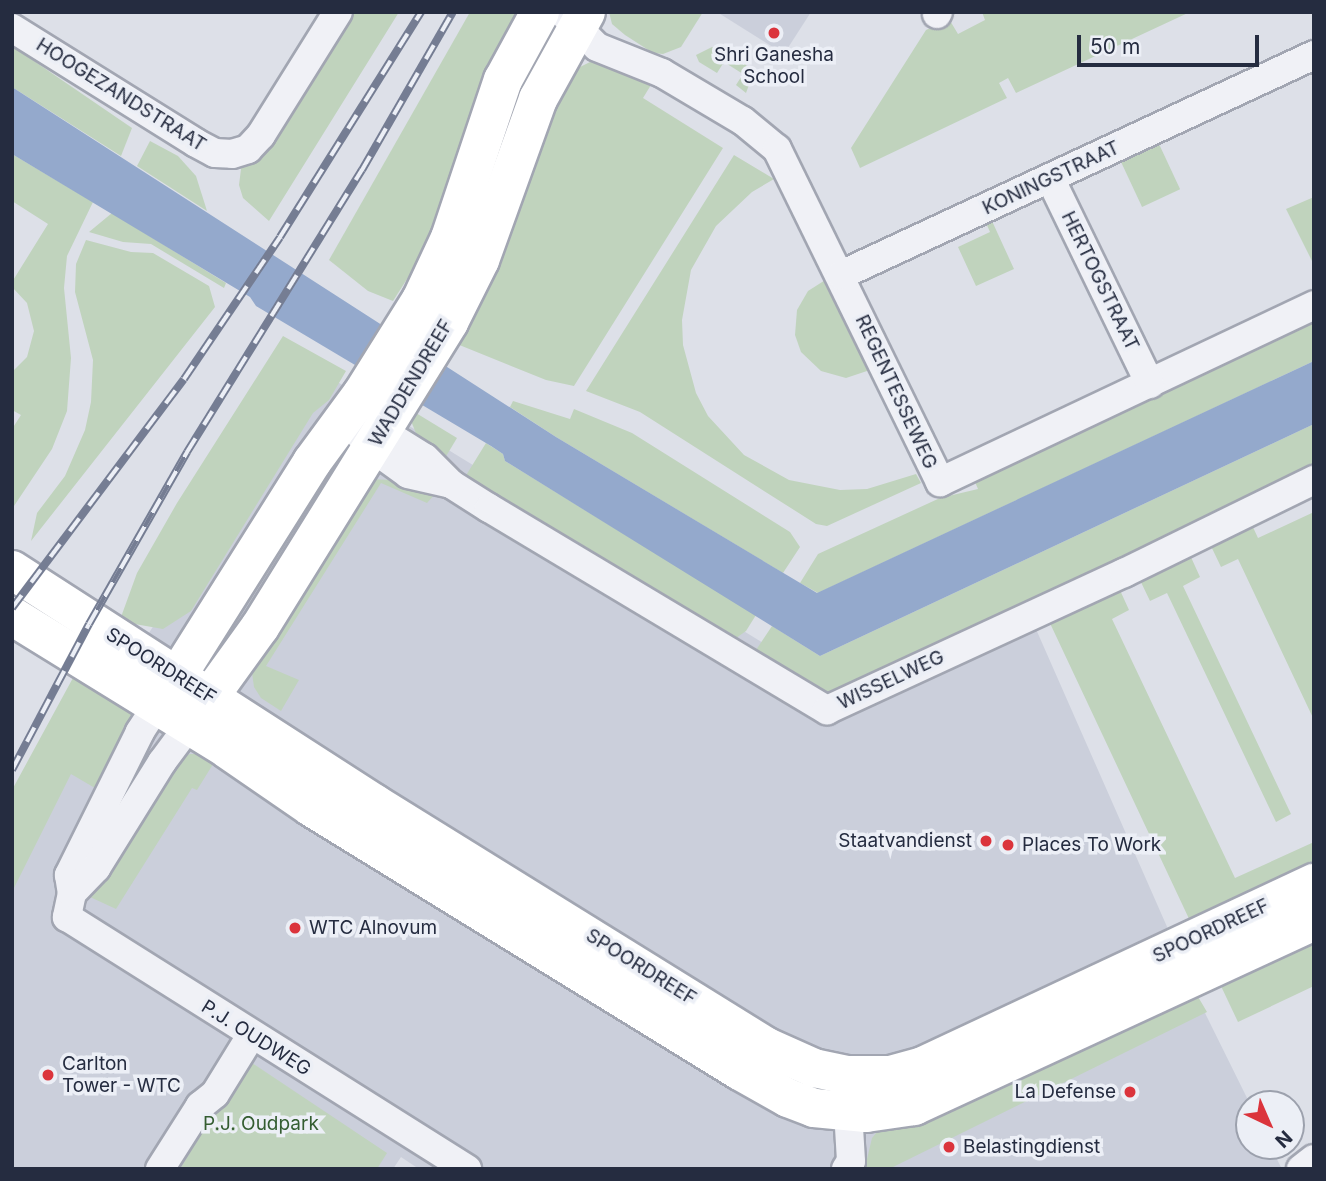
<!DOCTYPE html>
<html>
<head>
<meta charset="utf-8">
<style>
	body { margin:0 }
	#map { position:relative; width:1326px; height:1181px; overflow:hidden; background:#dde0e8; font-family:Inter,sans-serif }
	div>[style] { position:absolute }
	.built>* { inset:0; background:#cbcfdb }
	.green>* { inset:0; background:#c0d3bd; transform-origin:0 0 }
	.water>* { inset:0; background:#94a9cc }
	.roads { filter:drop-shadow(2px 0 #a2a6b2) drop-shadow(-2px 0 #a2a6b2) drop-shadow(0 2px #a2a6b2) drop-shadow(0 -2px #a2a6b2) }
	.street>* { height:28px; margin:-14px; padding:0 14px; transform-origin:14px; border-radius:14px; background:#f0f1f6 }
	.secondary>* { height:38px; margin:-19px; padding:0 19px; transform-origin:19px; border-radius:19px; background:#fff }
	.rail>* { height:8px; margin-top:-4px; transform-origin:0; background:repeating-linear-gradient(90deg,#eceff6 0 16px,#757d93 0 32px); box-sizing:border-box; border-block:2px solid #757d93 }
	.dots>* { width:19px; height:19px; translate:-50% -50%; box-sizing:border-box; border:4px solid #eceff6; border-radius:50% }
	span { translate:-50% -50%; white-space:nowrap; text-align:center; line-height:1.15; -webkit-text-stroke:7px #eceff6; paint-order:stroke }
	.poi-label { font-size:19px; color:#252c40 }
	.right { translate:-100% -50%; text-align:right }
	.left { translate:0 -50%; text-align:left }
	.street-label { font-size:19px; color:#252c40 }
	.park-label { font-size:19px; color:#345d31 }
	.frame { position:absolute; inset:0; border:14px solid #252c40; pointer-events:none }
	.north { position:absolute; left:1235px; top:1090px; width:70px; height:70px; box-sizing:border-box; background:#eceff6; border:2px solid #9ca1ad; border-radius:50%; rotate:136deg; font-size:19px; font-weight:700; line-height:28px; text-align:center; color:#252c40 }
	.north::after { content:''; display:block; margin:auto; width:24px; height:32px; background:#db343c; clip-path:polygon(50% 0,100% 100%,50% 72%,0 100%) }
	.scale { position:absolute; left:1077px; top:35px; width:182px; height:32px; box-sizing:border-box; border:4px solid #252c40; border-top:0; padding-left:9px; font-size:21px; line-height:24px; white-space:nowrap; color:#252c40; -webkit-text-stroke:5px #eceff6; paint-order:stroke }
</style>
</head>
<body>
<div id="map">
	<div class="built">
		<i style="clip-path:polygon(717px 12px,811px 12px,784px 54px)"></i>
		<i style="clip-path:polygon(318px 370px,817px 676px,1017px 586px,1205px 1013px,1250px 1104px,1249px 1146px,1270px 1146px,1282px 1169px,419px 1169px,401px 1157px,393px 1169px,12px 1169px,12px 846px)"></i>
	</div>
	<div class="green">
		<i style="clip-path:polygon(354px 12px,399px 12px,269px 221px,243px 198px,239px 185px,242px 161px,258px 160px)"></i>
		<i style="clip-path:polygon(470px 12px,524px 12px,423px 254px,393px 301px,368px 291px,329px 260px)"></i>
		<i style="clip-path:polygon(609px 12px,703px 12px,681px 47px,663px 54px,653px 53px,625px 35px,612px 24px)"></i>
		<i style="clip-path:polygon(982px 12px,1190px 12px,1016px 93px,1008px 78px,999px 83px,1007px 98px,860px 168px,851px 148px,926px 30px,949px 19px,958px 34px,985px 20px)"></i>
		<i style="clip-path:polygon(12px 46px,132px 128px,121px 156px,12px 87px)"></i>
		<i style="clip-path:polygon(712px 47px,737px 55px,746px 65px,753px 74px,746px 93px,736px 85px,743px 74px,724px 62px,717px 73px,699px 62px,696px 55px)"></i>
		<i style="clip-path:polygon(590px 62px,605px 63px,654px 80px,643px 98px,723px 148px,574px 386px,546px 380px,452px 342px,556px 92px,578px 68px)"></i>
		<i style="clip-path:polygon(150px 141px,178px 156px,196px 176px,207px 211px,137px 166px)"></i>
		<i style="left:1159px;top:144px;width:50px;height:42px;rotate:65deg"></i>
		<i style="clip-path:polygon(12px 154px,93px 202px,67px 256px,64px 288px,71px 358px,67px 411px,52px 449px,12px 509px,12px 429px,21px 415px,12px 410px,12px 372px,27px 357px,34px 331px,27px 303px,12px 287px,12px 282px,48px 224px,12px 201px)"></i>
		<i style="clip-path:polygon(734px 155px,774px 179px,752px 192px,716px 226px,691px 270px,682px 320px,683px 345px,696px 393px,708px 416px,744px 455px,789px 480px,840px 490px,867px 489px,916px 474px,921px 483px,827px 526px,816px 524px,640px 412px,586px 391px)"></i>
		<i style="clip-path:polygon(1314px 197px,1314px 265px,1286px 209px)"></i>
		<i style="clip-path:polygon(112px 213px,226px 283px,224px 288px,151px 244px,123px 242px,89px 232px)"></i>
		<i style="clip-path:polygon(992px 221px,1014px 269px,976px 286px,958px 247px,990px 232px,986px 223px)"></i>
		<i style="clip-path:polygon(86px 240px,131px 252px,153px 253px,209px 286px,215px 307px,31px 541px,37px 513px,65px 476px,85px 430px,91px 402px,93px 360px,75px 292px,76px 264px)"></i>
		<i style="clip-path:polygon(830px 277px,873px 369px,846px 378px,821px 371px,801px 352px,795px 335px,797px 310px,808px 291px)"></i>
		<i style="clip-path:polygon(1314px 314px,1314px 361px,818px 593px,800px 583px,818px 554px,940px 498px,978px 489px,972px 475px)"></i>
		<i style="clip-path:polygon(283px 336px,346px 371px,329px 400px,313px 413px,191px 611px,163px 629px,129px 623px,121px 617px,137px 573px,177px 503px)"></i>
		<i style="clip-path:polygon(513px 401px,570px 419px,574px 409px,632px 433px,790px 532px,800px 547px,783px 573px,556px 437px,510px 407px)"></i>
		<i style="clip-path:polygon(416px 413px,457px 438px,445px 458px,420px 443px,411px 421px)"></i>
		<i style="clip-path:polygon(1314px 424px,1314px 467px,829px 696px,754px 653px,772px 626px,820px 656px)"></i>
		<i style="clip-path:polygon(351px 442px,357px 444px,222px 658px,218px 654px,320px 491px,328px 457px)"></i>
		<i style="clip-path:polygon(486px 443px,503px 454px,505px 461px,756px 615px,746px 631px,729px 643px,465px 477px)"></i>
		<i style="clip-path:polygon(370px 479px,391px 480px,436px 493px,427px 503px,381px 483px,266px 666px,299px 680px,281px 711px,261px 698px,254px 687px,252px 673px,256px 657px)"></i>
		<i style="clip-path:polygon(1314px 512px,1314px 720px,1238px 559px,1221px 567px,1209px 542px,1251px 523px,1258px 538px)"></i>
		<i style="clip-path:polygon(1190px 555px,1200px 577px,1183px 586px,1291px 814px,1276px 822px,1167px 593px,1150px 601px,1139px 578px)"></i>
		<i style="clip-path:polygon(1119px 588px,1129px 610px,1112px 619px,1235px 878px,1314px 842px,1314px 870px,1191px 923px,1048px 619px)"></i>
		<i style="clip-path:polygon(74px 676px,127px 705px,132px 715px,132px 728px,100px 791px,71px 774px,12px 892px,12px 790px)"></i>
		<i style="clip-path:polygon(190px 754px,201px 754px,215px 761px,197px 790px,192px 788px,116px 909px,90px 897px,97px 882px,179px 758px)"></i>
		<i style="clip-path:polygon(1314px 934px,1314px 986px,1238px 1022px,1220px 984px)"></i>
		<i style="clip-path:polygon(1197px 995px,1207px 1012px,889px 1169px,861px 1169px,867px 1159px,872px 1138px,882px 1126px)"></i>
		<i style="clip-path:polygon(246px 1059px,387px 1153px,377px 1169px,180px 1169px)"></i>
	</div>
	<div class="water">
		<i style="clip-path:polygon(12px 87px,556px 437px,817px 593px,1314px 361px,1314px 424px,820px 656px,505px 461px,503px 454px,491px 446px,256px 306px,250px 297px,12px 154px)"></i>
	</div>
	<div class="roads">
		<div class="street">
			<i style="left:562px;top:12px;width:49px;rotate:45deg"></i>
			<i style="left:597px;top:47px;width:70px;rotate:21.8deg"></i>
			<i style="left:662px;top:73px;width:94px;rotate:30.7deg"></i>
			<i style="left:743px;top:121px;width:44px;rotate:39.5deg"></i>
			<i style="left:777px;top:149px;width:371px;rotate:63.9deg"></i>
			<i style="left:940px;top:482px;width:414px;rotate:-25.3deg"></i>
			<i style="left:937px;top:14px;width:2px;rotate:-63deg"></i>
			<i style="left:12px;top:28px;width:217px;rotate:32deg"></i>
			<i style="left:196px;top:143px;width:21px;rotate:28deg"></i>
			<i style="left:215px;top:153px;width:17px;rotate:3deg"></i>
			<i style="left:232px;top:154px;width:17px;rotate:-17deg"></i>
			<i style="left:248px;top:149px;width:19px;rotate:-47deg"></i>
			<i style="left:261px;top:135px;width:145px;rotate:-58deg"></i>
			<i style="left:1050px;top:178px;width:229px;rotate:64.1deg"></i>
			<i style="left:841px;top:275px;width:522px;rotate:-24.94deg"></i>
			<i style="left:365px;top:426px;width:19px;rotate:18deg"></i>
			<i style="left:383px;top:432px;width:49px;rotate:31.8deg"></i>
			<i style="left:425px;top:458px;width:37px;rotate:45deg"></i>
			<i style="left:451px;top:484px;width:45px;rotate:32.3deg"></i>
			<i style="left:489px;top:508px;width:394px;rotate:30.9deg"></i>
			<i style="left:827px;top:710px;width:327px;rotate:-24.8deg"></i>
			<i style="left:1124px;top:573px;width:212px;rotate:-26.1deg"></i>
			<i style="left:358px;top:433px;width:21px;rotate:47deg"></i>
			<i style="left:372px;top:448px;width:44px;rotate:35.8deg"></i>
			<i style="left:408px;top:474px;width:44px;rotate:13.1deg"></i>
			<i style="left:156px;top:707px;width:30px;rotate:123deg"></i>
			<i style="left:140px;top:732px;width:160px;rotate:116.4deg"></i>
			<i style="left:69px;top:875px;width:18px;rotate:81deg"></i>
			<i style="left:72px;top:893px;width:25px;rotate:102deg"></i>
			<i style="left:67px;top:917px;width:473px;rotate:32.2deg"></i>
			<i style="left:72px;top:893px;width:35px;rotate:-46deg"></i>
			<i style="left:96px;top:868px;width:125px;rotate:-58.1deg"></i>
			<i style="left:162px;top:762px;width:44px;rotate:-53.4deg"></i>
			<i style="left:160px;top:1169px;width:75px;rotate:-57.6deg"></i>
			<i style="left:200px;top:1106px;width:19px;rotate:-39deg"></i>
			<i style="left:215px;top:1094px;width:70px;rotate:-58.3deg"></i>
			<i style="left:846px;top:1169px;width:9px;rotate:-58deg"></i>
			<i style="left:851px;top:1161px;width:68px;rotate:-93.4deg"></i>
			<i style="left:1301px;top:1169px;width:16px;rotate:-38deg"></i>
		</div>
		<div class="secondary">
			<i style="left:12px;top:570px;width:432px;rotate:32.8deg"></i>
			<i style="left:375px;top:804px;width:459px;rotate:31.8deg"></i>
			<i style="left:765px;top:1046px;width:54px;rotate:24.2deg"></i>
			<i style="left:814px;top:1068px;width:33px;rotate:12deg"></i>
			<i style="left:846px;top:1075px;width:44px"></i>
			<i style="left:890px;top:1075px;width:34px;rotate:-15deg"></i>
			<i style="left:923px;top:1066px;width:432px;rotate:-25.1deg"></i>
			<i style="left:12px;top:616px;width:253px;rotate:31.7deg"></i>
			<i style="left:227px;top:749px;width:102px;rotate:34.6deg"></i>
			<i style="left:311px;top:807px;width:504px;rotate:31.61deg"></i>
			<i style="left:740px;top:1071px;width:55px;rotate:29.4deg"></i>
			<i style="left:788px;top:1098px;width:28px;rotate:21deg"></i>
			<i style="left:814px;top:1108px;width:52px;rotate:5.5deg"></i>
			<i style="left:866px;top:1113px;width:49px;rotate:-8.3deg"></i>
			<i style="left:914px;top:1106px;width:441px;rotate:-24.8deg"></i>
			<i style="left:164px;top:697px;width:278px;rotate:-57.8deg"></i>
			<i style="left:312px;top:462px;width:84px;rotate:-53.7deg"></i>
			<i style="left:362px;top:394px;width:111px;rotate:-57.9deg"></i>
			<i style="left:421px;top:300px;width:68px;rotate:-64.9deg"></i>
			<i style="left:450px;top:238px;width:167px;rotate:-71.5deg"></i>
			<i style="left:503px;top:80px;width:77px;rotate:-61.4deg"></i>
			<i style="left:195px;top:717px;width:111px;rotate:-54.2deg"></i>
			<i style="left:260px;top:627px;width:359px;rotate:-58.2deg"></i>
			<i style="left:449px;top:322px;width:69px;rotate:-63.4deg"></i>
			<i style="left:480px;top:260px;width:171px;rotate:-70.2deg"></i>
			<i style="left:538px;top:99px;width:99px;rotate:-61.1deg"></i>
		</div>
	</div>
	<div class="rail">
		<i style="left:12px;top:608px;width:286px;rotate:-53.1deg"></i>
		<i style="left:184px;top:379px;width:171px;rotate:-55.9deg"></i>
		<i style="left:280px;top:237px;width:266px;rotate:-57.9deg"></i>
		<i style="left:12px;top:770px;width:165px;rotate:-62.2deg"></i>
		<i style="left:89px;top:624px;width:198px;rotate:-60.3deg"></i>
		<i style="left:187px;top:452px;width:332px;rotate:-58.2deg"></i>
		<i style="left:362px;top:170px;width:182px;rotate:-60.1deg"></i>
	</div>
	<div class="dots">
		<i style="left:774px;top:33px;background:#db343c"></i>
		<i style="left:986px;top:841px;background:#db343c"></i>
		<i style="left:1008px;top:845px;background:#db343c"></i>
		<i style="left:295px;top:928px;background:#db343c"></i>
		<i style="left:48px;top:1075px;background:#db343c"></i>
		<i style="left:1130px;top:1092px;background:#db343c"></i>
		<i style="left:949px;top:1147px;background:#db343c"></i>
	</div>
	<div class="poi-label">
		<span style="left:774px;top:66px">Shri Ganesha<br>School</span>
		<span class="right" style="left:972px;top:841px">Staatvandienst</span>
		<span class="left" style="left:1022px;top:845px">Places To Work</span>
		<span class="left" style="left:309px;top:928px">WTC Alnovum</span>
		<span class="left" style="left:62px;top:1075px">Carlton<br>Tower - WTC</span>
		<span class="right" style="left:1116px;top:1092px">La Defense</span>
		<span class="left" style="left:963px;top:1147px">Belastingdienst</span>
	</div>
	<div class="street-label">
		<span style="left:121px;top:95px;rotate:32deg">HOOGEZANDSTRAAT</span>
		<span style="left:1051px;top:178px;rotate:-25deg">KONINGSTRAAT</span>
		<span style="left:1100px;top:281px;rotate:64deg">HERTOGSTRAAT</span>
		<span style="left:411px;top:383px;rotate:-59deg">WADDENDREEF</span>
		<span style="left:896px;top:392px;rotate:65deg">REGENTESSEWEG</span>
		<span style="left:161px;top:666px;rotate:32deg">SPOORDREEF</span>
		<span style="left:891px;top:680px;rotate:-25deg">WISSELWEG</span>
		<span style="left:1211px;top:931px;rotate:-25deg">SPOORDREEF</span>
		<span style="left:641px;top:967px;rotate:32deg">SPOORDREEF</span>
		<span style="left:256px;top:1038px;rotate:32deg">P.J. OUDWEG</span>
	</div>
	<div class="park-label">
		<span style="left:261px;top:1124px">P.J. Oudpark</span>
	</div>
	<div class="frame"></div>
	<div class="north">N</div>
	<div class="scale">50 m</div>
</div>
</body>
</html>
